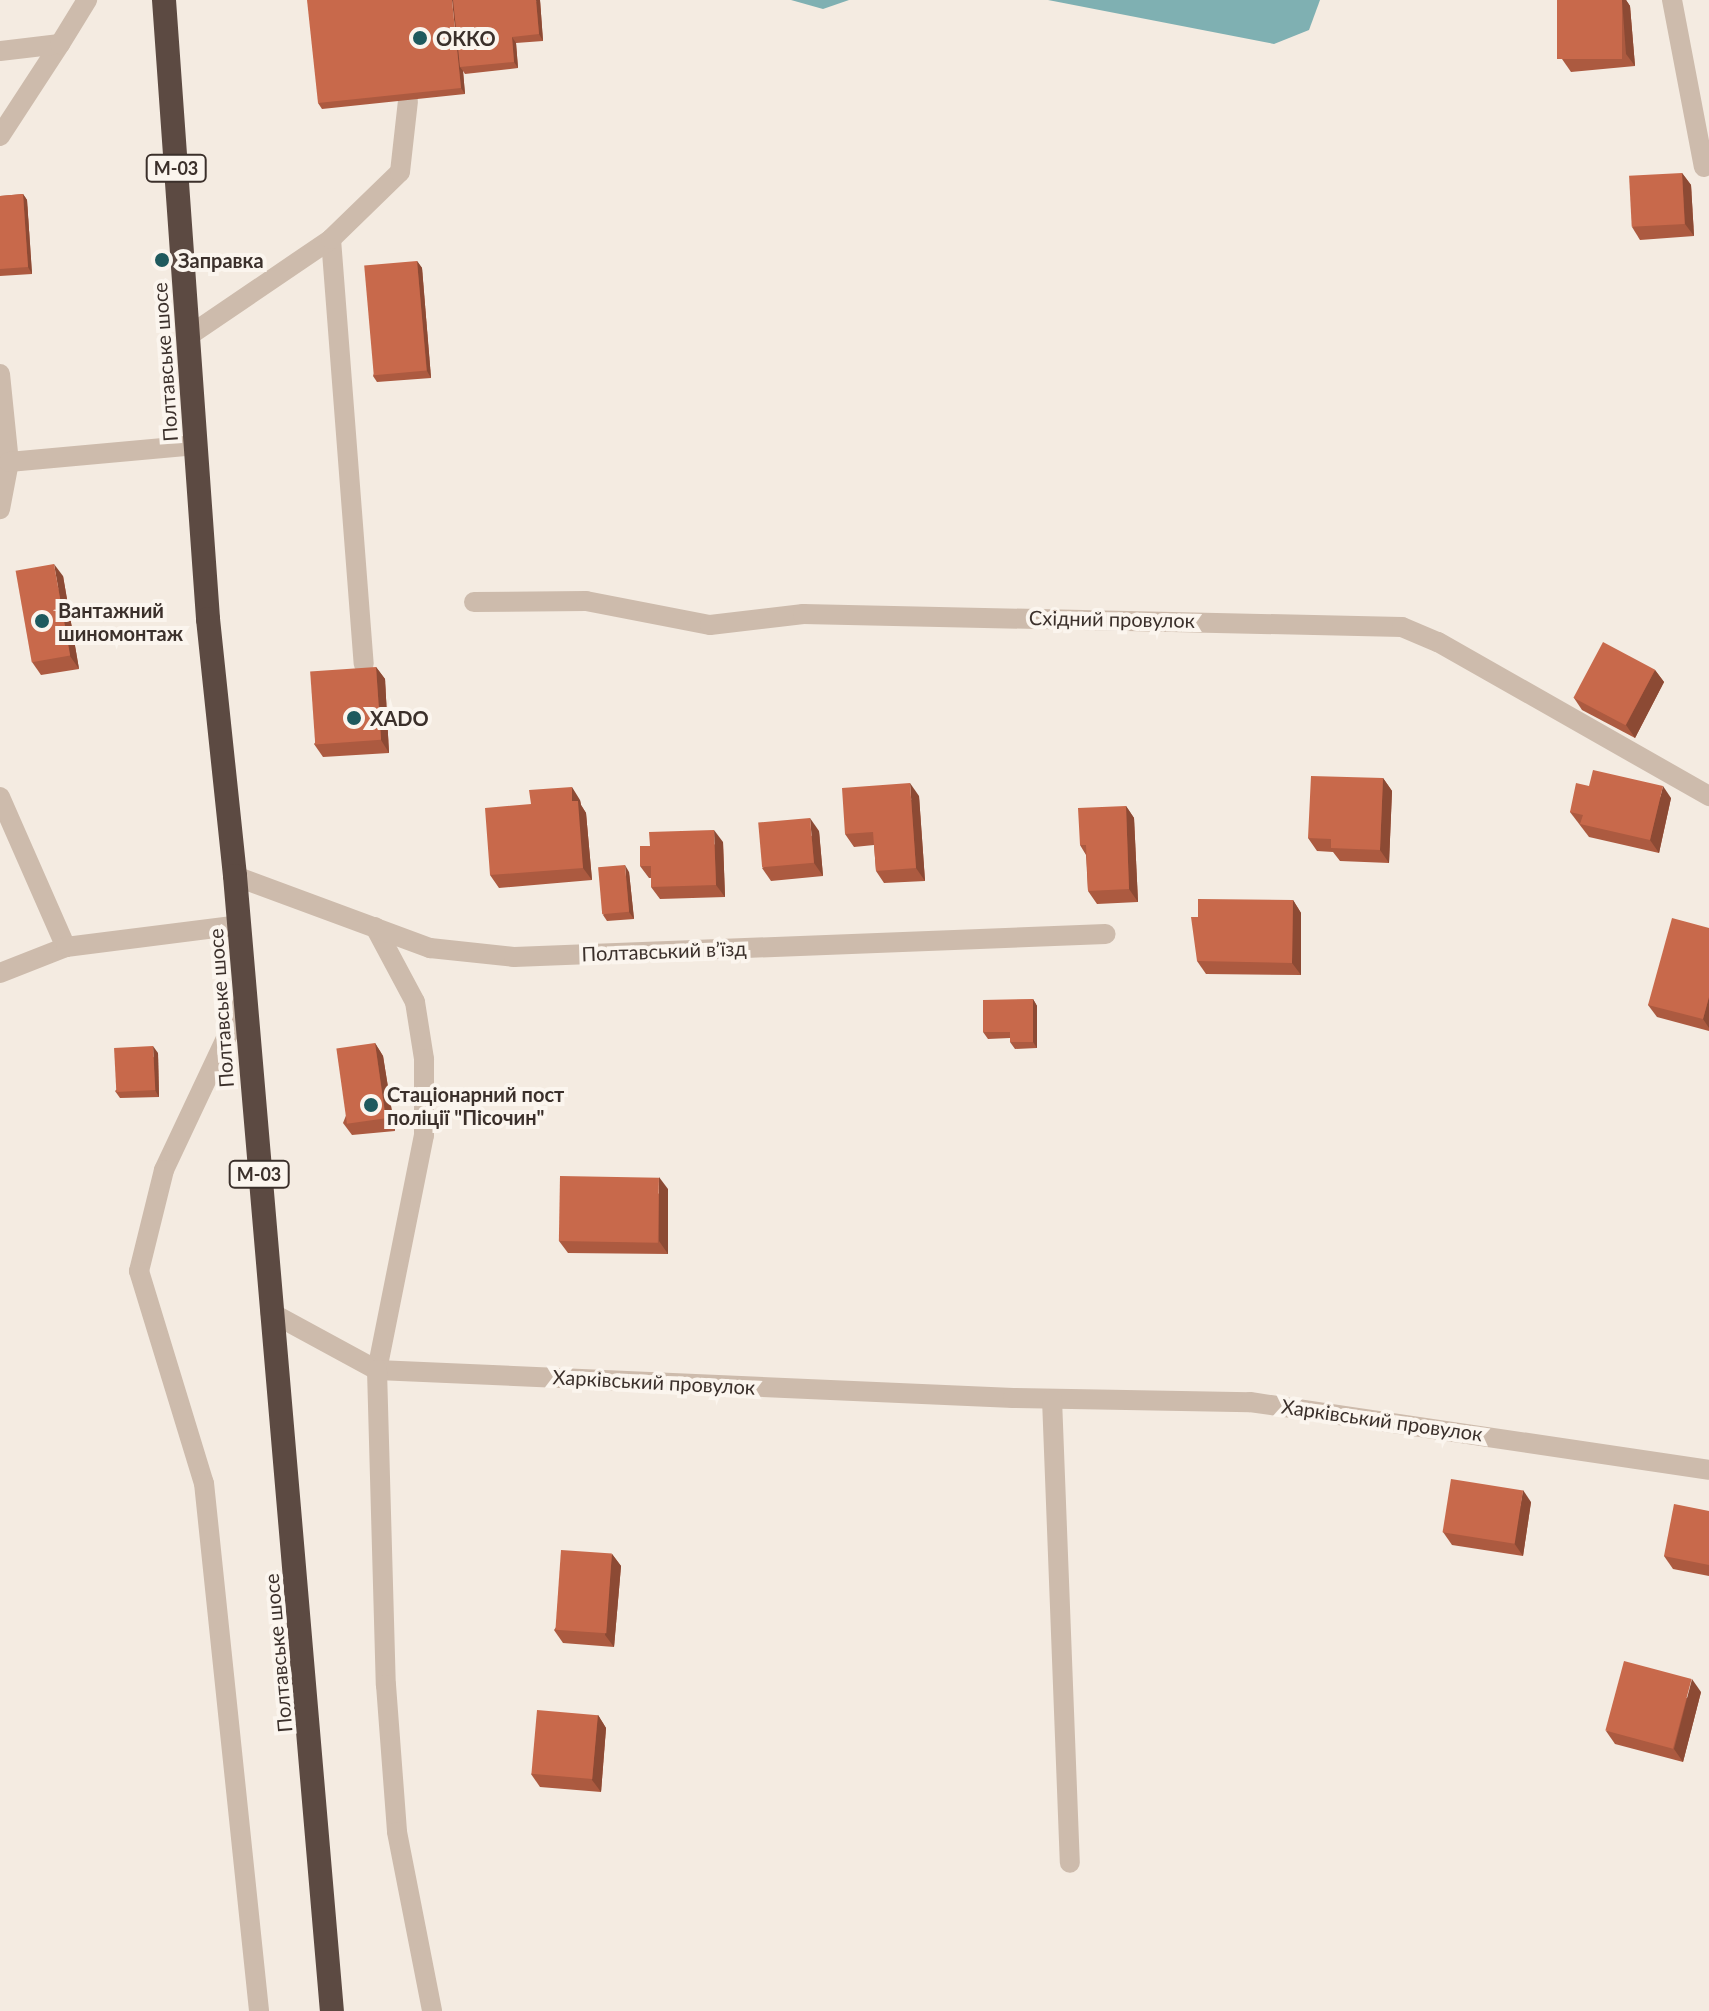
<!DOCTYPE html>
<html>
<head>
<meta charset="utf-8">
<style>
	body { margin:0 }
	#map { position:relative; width:1709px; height:2011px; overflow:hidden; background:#f4ebe1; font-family:Lato,sans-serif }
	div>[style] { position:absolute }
	.water>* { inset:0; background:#7fb0b2 }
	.lane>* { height:20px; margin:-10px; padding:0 10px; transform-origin:10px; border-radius:10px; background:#cdbbac }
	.street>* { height:20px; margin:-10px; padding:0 10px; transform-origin:10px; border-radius:10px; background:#cdbbac }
	.highway>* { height:24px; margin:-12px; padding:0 12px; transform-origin:12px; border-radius:12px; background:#5c4a42 }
	.wall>* { inset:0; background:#ac5a40 }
	.shaded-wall>* { inset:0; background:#8c4a34 }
	.building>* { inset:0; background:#c8694b; transform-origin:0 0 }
	.dots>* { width:22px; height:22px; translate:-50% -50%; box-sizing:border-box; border:4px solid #fbf5ee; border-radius:50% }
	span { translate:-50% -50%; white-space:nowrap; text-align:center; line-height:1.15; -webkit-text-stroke:8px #fbf5ee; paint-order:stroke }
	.shield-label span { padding:2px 6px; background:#fbf5ee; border:2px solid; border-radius:6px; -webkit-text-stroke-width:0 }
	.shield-label { font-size:18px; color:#3b302b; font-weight:700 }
	.poi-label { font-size:20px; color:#3b302b; font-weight:700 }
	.left { translate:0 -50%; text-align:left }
	.street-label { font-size:20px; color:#3b302b }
</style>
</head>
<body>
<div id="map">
	<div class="water">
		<i style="clip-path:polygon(791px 0,849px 0,823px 9px)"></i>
		<i style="clip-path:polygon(1048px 0,1320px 0,1309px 30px,1274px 44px)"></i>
	</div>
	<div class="lane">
		<i style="left:0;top:136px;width:110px;rotate:-56.9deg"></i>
		<i style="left:331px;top:239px;width:426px;rotate:85.6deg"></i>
		<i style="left:187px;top:337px;width:174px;rotate:-34.2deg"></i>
		<i style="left:331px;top:239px;width:96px;rotate:-44.2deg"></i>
		<i style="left:400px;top:172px;width:71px;rotate:-83.6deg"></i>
		<i style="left:0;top:374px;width:88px;rotate:84.2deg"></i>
		<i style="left:9px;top:462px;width:48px;rotate:100.8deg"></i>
		<i style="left:9px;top:462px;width:188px;rotate:-5.2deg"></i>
		<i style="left:375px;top:927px;width:85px;rotate:61.9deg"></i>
		<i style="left:415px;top:1002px;width:58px;rotate:81deg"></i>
		<i style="left:424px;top:1059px;width:76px;rotate:90deg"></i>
		<i style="left:424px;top:1135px;width:240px;rotate:101.3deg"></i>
	</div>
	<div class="street">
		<i style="left:1672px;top:0;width:170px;rotate:79.2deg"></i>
		<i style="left:0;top:51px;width:60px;rotate:-6.7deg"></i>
		<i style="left:60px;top:44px;width:52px;rotate:-58.5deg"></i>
		<i style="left:474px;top:602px;width:112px;rotate:-0.5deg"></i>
		<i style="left:586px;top:601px;width:126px;rotate:11deg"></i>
		<i style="left:710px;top:625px;width:94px;rotate:-6.7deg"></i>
		<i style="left:803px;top:614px;width:599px;rotate:1.24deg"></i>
		<i style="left:1402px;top:627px;width:39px;rotate:23deg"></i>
		<i style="left:1438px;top:642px;width:312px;rotate:29.6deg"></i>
		<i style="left:0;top:797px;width:164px;rotate:66.3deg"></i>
		<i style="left:235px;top:876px;width:208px;rotate:20.3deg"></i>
		<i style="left:430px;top:948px;width:84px;rotate:6.1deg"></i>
		<i style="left:514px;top:957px;width:592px;rotate:-2.22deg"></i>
		<i style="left:0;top:973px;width:71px;rotate:-21.5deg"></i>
		<i style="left:66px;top:947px;width:174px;rotate:-7.2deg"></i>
		<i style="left:244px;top:1000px;width:188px;rotate:115.2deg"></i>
		<i style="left:164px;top:1170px;width:104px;rotate:103.9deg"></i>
		<i style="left:139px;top:1271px;width:222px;rotate:73deg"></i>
		<i style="left:204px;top:1483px;width:531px;rotate:84.05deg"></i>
		<i style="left:270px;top:1312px;width:122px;rotate:28.5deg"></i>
		<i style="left:377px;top:1370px;width:637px;rotate:2.52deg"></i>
		<i style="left:1013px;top:1398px;width:237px;rotate:1deg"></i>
		<i style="left:1250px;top:1402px;width:464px;rotate:8.4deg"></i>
		<i style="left:377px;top:1370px;width:315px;rotate:88.4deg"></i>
		<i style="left:386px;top:1685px;width:147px;rotate:85.7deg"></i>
		<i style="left:397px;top:1832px;width:182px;rotate:78.9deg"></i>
		<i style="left:1052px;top:1399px;width:464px;rotate:87.8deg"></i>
	</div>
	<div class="highway">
		<i style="left:164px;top:0;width:621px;rotate:85.93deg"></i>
		<i style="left:208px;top:619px;width:258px;rotate:84deg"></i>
		<i style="left:235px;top:876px;width:1139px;rotate:85.12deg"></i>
	</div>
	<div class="wall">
		<i style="clip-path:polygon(540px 0,543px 41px,516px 43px,518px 68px,465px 74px,463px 71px,465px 94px,322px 109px,318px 103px)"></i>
		<i style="clip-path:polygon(1557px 0,1626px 0,1630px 6px,1635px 66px,1571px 72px,1562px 59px)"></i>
		<i style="clip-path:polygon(1682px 173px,1691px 185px,1694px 236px,1640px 240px,1632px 227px)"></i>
		<i style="clip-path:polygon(23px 194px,27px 200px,32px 274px,0 276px,0 196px)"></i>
		<i style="clip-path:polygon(417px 261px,422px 268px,431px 378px,377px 382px,373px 376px)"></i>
		<i style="clip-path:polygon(63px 576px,79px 669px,41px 675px,32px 662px)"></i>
		<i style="clip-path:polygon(376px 667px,385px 679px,389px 753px,323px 757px,314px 744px)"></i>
		<i style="clip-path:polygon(1655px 670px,1664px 682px,1635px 738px,1582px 710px,1574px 698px)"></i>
		<i style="clip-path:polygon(1383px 778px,1392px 791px,1389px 863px,1340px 861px,1333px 852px,1317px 851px,1308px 838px)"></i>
		<i style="clip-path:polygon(1589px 786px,1671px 798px,1659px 853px,1589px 837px,1570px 812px)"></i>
		<i style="clip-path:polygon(919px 796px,925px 881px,884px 883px,876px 871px,874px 845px,854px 847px,845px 834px)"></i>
		<i style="clip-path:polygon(580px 800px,581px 805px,586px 813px,592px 880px,499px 888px,490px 875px)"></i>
		<i style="clip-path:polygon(1126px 806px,1134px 818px,1138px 902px,1097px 904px,1088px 891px,1086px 855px,1080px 845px)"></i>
		<i style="clip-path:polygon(819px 831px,823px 876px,771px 881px,762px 868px)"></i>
		<i style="clip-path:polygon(723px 842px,725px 897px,660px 899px,651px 887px,651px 878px,649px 878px,640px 866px)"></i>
		<i style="clip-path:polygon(629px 872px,634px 919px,607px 921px,603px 915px)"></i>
		<i style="clip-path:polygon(1293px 900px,1301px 913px,1301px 975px,1206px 974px,1197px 961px,1198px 917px)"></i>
		<i style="clip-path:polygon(1709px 928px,1709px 1031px,1657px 1017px,1648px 1005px)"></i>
		<i style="clip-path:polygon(1033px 999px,1037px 1006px,1037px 1048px,1015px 1049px,1010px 1042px,1010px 1038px,988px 1039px,983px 1032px)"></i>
		<i style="clip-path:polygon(375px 1043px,383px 1056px,395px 1131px,352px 1135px,343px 1123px)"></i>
		<i style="clip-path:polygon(158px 1053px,159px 1097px,120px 1098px,115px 1091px)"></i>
		<i style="clip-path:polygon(668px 1189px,668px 1254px,568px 1253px,559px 1241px)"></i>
		<i style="clip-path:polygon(1531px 1502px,1523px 1556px,1452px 1545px,1443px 1532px)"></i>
		<i style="clip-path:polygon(1709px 1511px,1709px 1576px,1673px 1569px,1664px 1556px)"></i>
		<i style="clip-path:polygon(612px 1554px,621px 1566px,614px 1647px,563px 1643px,554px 1630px)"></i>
		<i style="clip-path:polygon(1701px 1692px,1683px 1762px,1615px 1744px,1606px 1731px)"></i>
		<i style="clip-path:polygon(598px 1715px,606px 1728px,601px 1792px,540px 1787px,531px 1774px)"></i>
	</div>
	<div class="shaded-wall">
		<i style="clip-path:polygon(452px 0,455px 0,460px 67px,463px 71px,465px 94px,461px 88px)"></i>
		<i style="clip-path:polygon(536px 0,540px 0,543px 41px,539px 34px)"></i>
		<i style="clip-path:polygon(1622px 0,1626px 0,1630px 6px,1635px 66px,1626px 54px)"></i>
		<i style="clip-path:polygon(512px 37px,516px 43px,518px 68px,514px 62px)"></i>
		<i style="clip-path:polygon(1682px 173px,1691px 185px,1694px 236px,1685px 224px)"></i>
		<i style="clip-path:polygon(23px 194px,27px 200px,32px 274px,28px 267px)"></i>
		<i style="clip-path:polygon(417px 261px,422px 268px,431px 378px,427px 371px)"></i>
		<i style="clip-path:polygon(54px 564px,63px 576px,79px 669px,70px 656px)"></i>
		<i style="clip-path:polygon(376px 667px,385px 679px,389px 753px,381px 740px)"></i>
		<i style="clip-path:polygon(1655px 670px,1664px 682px,1635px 738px,1626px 725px)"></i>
		<i style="clip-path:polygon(1383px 778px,1392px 791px,1389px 863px,1380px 850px)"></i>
		<i style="clip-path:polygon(910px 783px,919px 796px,925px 881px,916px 868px)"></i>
		<i style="clip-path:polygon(1663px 786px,1671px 798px,1659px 853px,1650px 840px)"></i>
		<i style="clip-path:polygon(572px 787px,580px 800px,581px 805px,586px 813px,592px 880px,583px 868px,572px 801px)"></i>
		<i style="clip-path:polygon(1126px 806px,1134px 818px,1138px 902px,1129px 889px)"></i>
		<i style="clip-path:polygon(810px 818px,819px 831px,823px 876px,814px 863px)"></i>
		<i style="clip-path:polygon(714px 830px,723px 842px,725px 897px,716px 885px)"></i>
		<i style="clip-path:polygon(625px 865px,629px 872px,634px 919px,629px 912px)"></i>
		<i style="clip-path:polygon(1293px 900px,1301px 913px,1301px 975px,1292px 963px)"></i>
		<i style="clip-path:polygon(1709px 997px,1709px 1028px,1703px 1019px)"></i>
		<i style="clip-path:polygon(1033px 999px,1037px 1006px,1037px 1048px,1033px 1042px)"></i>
		<i style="clip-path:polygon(375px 1043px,383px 1056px,395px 1131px,386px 1118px)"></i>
		<i style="clip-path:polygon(153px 1046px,158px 1053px,159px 1097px,155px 1090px)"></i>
		<i style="clip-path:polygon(659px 1177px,668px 1189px,668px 1254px,659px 1241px)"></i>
		<i style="clip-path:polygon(1523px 1490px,1531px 1502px,1523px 1556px,1514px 1543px)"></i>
		<i style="clip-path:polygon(612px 1554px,621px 1566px,614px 1647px,605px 1635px)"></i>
		<i style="clip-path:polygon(1692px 1679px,1701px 1692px,1683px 1762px,1674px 1749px)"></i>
		<i style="clip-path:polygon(598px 1715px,606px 1728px,601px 1792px,592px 1780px)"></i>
	</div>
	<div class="building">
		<i style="clip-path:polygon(307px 0,452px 0,461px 88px,318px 103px)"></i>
		<i style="clip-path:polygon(453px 0,536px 0,539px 34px,512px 37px,514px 62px,460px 67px)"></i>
		<i style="left:1557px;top:0;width:65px;height:59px"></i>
		<i style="left:1682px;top:173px;width:51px;height:53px;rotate:87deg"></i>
		<i style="clip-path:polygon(23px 194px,28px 267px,0 269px,0 196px)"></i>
		<i style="left:417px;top:261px;width:110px;height:53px;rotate:85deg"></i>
		<i style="left:54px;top:564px;width:93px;height:39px;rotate:80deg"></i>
		<i style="left:1603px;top:642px;width:59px;height:63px;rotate:28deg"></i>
		<i style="left:376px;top:667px;width:73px;height:66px;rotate:86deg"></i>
		<i style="clip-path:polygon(1593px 770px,1663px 786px,1650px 840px,1580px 824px,1583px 815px,1570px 812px,1576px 783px,1589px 786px)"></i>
		<i style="clip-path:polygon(1311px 776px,1383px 778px,1380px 850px,1331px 848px,1331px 839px,1308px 838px)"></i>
		<i style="clip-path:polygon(910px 783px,916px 868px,876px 871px,873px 832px,845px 834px,842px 788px)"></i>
		<i style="clip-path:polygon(572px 787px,572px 801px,578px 801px,583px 868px,490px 875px,485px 808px,531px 804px,529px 790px)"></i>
		<i style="clip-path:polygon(1126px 806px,1129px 889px,1088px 891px,1086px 845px,1080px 845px,1078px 808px)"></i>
		<i style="left:810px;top:818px;width:45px;height:52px;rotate:85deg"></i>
		<i style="clip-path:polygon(714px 830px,716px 885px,651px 887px,651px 866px,640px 866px,640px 846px,650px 846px,649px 832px)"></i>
		<i style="left:625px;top:865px;width:47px;height:27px;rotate:85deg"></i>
		<i style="clip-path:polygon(1198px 899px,1293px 900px,1292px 963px,1197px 961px,1191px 917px,1198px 917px)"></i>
		<i style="clip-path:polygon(1672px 918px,1709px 928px,1709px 997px,1703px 1019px,1648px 1005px)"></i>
		<i style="clip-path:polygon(1033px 999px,1033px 1042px,1010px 1042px,1010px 1032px,983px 1032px,983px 1000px)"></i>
		<i style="left:375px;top:1043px;width:76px;height:39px;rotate:82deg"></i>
		<i style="left:153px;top:1046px;width:44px;height:39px;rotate:87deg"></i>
		<i style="left:560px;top:1176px;width:99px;height:65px;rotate:1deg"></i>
		<i style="left:1451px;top:1479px;width:73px;height:54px;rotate:9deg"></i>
		<i style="clip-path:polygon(1674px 1504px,1709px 1511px,1709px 1565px,1664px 1556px)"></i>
		<i style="left:561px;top:1550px;width:51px;height:80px;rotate:4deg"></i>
		<i style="left:1624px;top:1661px;width:70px;height:72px;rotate:15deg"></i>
		<i style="left:537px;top:1710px;width:61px;height:64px;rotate:5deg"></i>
	</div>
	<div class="dots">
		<i style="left:420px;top:38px;background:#1f5a5e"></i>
		<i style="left:162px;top:260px;background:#1f5a5e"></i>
		<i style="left:42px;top:621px;background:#1f5a5e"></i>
		<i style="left:354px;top:718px;background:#1f5a5e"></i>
		<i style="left:371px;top:1105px;background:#1f5a5e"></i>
	</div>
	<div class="shield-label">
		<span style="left:176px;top:168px">М-03</span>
		<span style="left:259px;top:1174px">М-03</span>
	</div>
	<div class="poi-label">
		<span class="left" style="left:436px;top:38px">ОККО</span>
		<span class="left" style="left:178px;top:260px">Заправка</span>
		<span class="left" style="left:58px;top:622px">Вантажний<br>шиномонтаж</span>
		<span class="left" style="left:370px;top:718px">XADO</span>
		<span class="left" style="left:387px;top:1106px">Стаціонарний пост<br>поліції "Пісочин"</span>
	</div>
	<div class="street-label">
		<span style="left:165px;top:362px;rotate:-94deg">Полтавське шосе</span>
		<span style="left:1112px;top:619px;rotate:1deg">Східний провулок</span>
		<span style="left:664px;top:951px;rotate:-2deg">Полтавський в’їзд</span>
		<span style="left:221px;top:1008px;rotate:-94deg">Полтавське шосе</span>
		<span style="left:654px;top:1382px;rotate:3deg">Харківський провулок</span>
		<span style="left:1382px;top:1420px;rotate:8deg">Харківський провулок</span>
		<span style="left:278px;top:1653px;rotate:-95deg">Полтавське шосе</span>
	</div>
</div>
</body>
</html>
